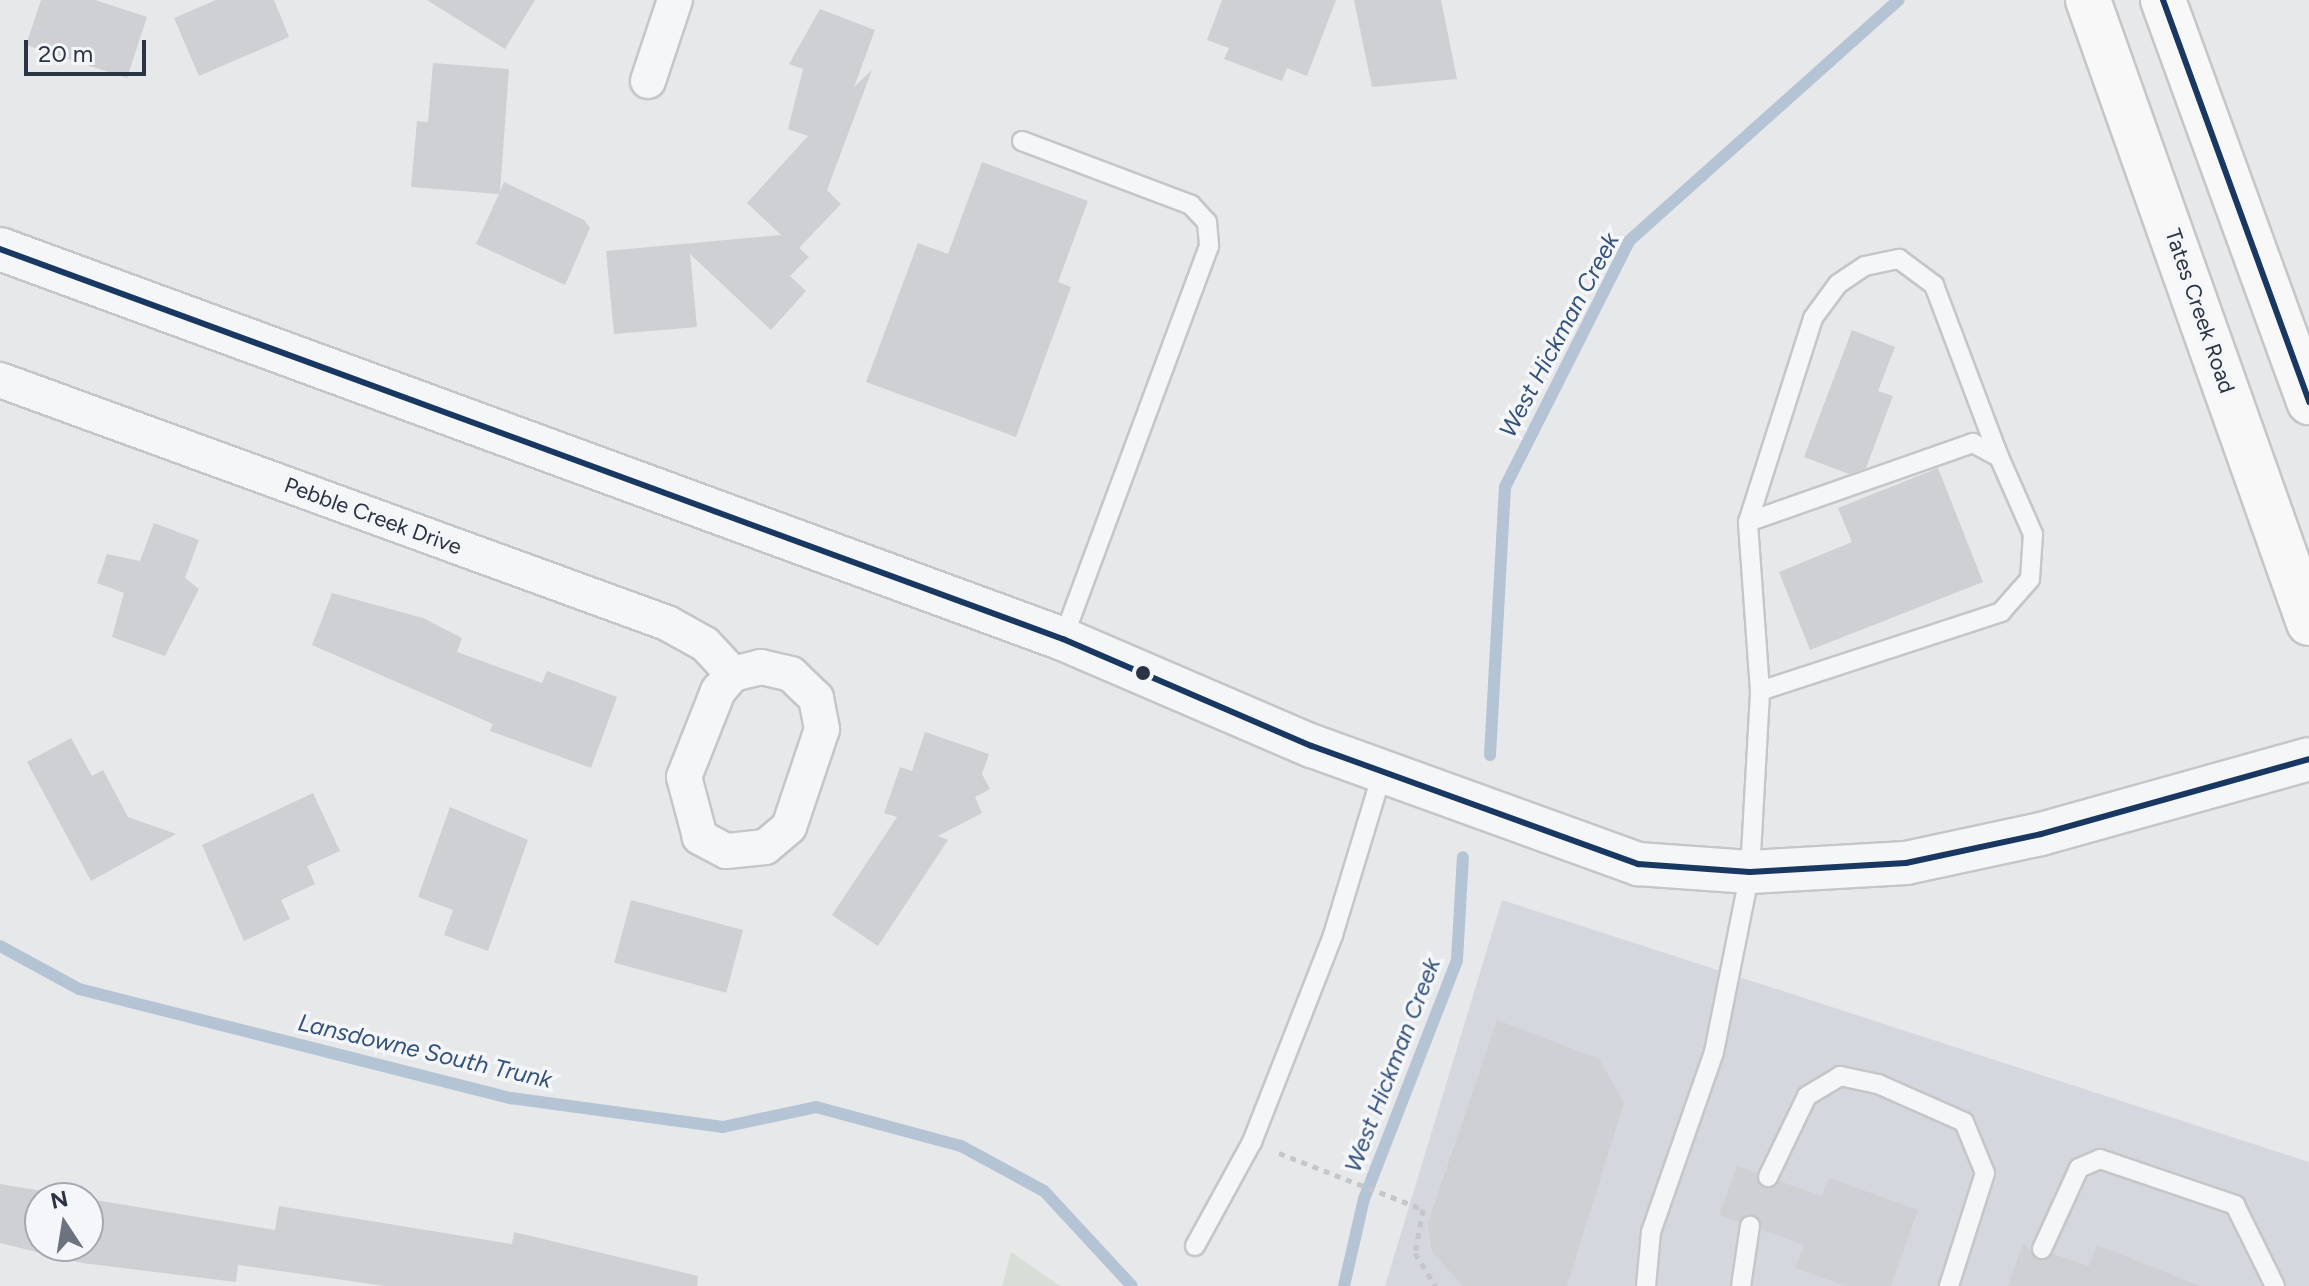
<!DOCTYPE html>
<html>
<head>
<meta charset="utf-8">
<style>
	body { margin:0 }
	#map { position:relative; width:2309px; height:1286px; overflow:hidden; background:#e6e8ea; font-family:Figtree,sans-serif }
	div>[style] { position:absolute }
	.built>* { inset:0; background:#d4d7dd }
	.green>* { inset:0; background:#d6ded6 }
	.stream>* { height:12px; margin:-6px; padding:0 6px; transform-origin:6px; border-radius:6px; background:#b4c4d5 }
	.building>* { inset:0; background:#ced0d3; transform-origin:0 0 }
	.path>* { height:5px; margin-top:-2.5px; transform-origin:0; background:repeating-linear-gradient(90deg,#c5c6ca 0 6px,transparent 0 12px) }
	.roads { filter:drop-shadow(2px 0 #c4c6c8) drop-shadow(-2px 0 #c4c6c8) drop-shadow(0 2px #c4c6c8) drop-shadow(0 -2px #c4c6c8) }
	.service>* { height:18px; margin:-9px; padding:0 9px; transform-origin:9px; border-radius:9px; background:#f5f6f7 }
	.minor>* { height:34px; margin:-17px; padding:0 17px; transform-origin:17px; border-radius:17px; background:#f5f6f7 }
	.tertiary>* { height:42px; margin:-21px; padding:0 21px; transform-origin:21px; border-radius:21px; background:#f5f6f7 }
	.secondary>* { height:44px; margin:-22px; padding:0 22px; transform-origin:22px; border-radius:22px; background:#f8f8f8 }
	.bus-1>* { height:6px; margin:-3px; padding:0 3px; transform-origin:3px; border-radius:3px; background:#183862 }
	.dots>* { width:22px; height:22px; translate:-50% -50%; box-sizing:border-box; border:4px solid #f4f6f9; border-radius:50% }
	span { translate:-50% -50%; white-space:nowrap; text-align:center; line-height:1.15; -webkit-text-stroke:7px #f4f6f9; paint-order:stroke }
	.street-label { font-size:22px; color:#2b3445 }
	.water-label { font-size:24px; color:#34527a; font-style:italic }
	.north { position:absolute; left:24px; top:1182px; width:80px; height:80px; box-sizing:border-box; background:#f4f6f9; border:2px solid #a4a8b1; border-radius:50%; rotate:348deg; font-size:22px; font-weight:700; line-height:32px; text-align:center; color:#2b3445 }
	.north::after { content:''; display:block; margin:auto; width:28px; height:36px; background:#6c737f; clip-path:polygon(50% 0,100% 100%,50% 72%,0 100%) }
	.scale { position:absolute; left:24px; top:40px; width:122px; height:36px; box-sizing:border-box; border:4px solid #2b3445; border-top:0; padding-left:10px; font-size:24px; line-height:28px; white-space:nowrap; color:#2b3445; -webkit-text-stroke:6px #f4f6f9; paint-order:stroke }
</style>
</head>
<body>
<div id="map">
	<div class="built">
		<i style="clip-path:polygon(1502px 900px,2309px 1162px,2309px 1286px,1385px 1286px)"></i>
	</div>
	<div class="green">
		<i style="clip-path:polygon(1011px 1252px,1060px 1286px,1002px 1286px)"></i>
	</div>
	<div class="stream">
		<i style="left:1490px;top:755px;width:268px;rotate:-86.8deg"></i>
		<i style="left:1505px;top:487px;width:275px;rotate:-63.2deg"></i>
		<i style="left:1629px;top:241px;width:362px;rotate:-41.8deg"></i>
		<i style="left:0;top:946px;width:90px;rotate:28.6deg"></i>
		<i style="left:79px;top:989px;width:446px;rotate:14.2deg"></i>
		<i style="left:511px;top:1098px;width:214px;rotate:7.8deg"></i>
		<i style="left:723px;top:1127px;width:95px;rotate:-12.1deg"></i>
		<i style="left:816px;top:1107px;width:150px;rotate:15.1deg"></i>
		<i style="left:961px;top:1146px;width:94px;rotate:28.5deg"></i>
		<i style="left:1044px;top:1191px;width:129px;rotate:47.2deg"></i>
		<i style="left:1344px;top:1286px;width:89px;rotate:-77.1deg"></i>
		<i style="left:1364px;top:1199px;width:256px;rotate:-68.7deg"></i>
		<i style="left:1457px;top:960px;width:103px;rotate:-86.7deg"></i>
	</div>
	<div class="building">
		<i style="clip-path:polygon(41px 0,95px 0,147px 17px,127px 78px,26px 45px)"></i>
		<i style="clip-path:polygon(216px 0,274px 0,289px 37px,199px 76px,174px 18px)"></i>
		<i style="clip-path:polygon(427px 0,535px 0,505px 49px)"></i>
		<i style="clip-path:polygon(1222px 0,1336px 0,1307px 76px,1287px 68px,1282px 81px,1224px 59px,1229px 48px,1207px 40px)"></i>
		<i style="clip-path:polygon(1354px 0,1441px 0,1457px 79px,1372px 87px)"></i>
		<i style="clip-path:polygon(820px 9px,875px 30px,854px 87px,872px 70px,827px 190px,841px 204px,799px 248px,809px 257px,790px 276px,806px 291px,771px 330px,690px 254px,697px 327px,614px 334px,606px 251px,781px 235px,747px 203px,808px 136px,788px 129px,803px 69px,789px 64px)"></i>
		<i style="clip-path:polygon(433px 63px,509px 69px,500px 192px,504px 182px,584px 220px,590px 228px,565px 285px,476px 244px,499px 194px,411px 187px,417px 121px,428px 122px)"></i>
		<i style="clip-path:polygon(982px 162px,1088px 201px,1058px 282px,1071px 287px,1016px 437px,866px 382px,918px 243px,948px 254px)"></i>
		<i style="clip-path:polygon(1852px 330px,1895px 347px,1878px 391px,1893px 396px,1866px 468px,1849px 474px,1804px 457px)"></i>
		<i style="clip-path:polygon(1938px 468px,1983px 582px,1810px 650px,1779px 572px,1852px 542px,1838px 508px)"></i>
		<i style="clip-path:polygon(154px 523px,199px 540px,185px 578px,199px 589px,165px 656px,112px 637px,124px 593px,97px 583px,107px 554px,140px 561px)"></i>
		<i style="clip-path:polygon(332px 593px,423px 618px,462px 638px,457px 652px,542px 683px,547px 671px,617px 697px,591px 768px,490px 731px,493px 724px,312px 645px)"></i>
		<i style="clip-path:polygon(925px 732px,989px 754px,982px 774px,990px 789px,975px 797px,982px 813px,938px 836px,948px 840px,878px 946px,832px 915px,897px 817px,884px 813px,900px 767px,912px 771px)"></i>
		<i style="clip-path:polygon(71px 738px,92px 776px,103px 770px,128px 817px,176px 834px,91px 881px,27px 762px)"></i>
		<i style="clip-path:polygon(313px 793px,340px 851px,307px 866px,315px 884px,281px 900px,290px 919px,244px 941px,202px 845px)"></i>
		<i style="clip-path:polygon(450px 807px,528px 840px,488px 951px,444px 935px,453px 910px,418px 897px)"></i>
		<i style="left:631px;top:900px;width:116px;height:65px;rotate:15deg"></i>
		<i style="clip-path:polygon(1497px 1020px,1599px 1059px,1624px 1103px,1567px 1286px,1463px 1286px,1432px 1252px,1428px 1223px)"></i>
		<i style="clip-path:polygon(1737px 1166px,1757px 1173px,1764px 1188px,1779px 1181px,1822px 1196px,1829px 1178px,1918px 1210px,1891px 1286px,1846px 1286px,1795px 1268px,1804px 1245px,1762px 1230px,1753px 1214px,1739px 1222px,1719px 1215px)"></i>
		<i style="clip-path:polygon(evenodd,0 1184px,275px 1230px,279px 1206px,512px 1244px,514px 1232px,698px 1276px,697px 1286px,385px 1286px,238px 1265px,236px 1282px,82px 1263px,0 1243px,0 1184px,40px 1198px,88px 1198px,88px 1246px,40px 1246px,40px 1198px)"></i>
		<i style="clip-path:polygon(2023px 1243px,2038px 1260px,2053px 1254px,2089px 1266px,2097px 1245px,2200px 1286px,2008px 1286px)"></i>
	</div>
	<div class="path">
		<i style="left:1279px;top:1153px;width:155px;rotate:21.3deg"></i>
		<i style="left:1423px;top:1209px;width:45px;rotate:100.3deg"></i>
		<i style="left:1415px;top:1253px;width:39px;rotate:58deg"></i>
	</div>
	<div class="roads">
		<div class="service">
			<i style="left:1022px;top:141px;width:181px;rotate:20.7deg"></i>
			<i style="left:1191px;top:205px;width:23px;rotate:47deg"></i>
			<i style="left:1207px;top:222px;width:24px;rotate:85deg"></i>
			<i style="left:1209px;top:246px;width:419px;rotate:110.4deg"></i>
			<i style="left:1760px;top:691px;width:169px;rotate:-94.1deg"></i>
			<i style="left:1748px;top:522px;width:214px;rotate:-72.3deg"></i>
			<i style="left:1813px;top:318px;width:42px;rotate:-53.7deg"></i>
			<i style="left:1838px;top:284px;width:32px;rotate:-34deg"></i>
			<i style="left:1865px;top:266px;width:35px;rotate:-12deg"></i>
			<i style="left:1899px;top:259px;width:44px;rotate:36.6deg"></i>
			<i style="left:1934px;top:285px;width:184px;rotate:69.3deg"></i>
			<i style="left:1768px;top:1177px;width:90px;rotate:-64.3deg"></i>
			<i style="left:1807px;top:1096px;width:39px;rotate:-31deg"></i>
			<i style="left:1840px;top:1076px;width:39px;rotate:12deg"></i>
			<i style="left:1878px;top:1084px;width:94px;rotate:23.8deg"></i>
			<i style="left:1964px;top:1122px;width:55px;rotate:67.6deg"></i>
			<i style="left:1985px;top:1173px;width:119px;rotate:107.7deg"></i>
			<i style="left:1195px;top:1246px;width:119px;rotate:-61.3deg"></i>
			<i style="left:1252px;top:1142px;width:222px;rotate:-68.6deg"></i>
			<i style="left:1333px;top:935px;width:172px;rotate:-73.1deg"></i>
			<i style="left:2042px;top:1249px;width:89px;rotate:-65.4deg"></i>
			<i style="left:2079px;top:1168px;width:23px;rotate:-23deg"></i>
			<i style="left:2100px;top:1159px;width:143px;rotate:18.8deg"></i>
			<i style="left:2235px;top:1205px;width:90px;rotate:63.7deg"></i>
			<i style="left:1646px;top:1286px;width:54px;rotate:-84.7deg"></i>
			<i style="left:1651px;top:1232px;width:191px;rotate:-70.7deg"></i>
			<i style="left:1714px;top:1052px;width:184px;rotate:-78.7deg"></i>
			<i style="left:1750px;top:872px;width:181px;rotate:-86.8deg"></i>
			<i style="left:1760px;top:691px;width:254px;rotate:-18.1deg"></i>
			<i style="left:2001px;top:612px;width:44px;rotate:-48.7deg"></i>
			<i style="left:2030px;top:579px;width:45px;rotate:-86.2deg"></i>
			<i style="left:2033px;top:534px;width:84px;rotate:-113.8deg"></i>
			<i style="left:1999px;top:457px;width:30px;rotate:-152deg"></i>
			<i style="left:1973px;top:443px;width:238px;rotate:160.7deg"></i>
			<i style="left:1741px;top:1286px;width:61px;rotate:-81.5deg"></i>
		</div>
		<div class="minor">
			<i style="left:648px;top:81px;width:85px;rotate:-71.6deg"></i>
			<i style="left:0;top:380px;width:710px;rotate:20.02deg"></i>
			<i style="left:667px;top:623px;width:43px;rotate:28.9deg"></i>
			<i style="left:705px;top:644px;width:41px;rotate:47deg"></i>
			<i style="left:761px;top:667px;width:31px;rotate:13deg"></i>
			<i style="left:791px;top:674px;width:35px;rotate:44deg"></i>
			<i style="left:816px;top:698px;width:32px;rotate:79deg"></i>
			<i style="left:822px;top:729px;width:103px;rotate:108.6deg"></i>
			<i style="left:789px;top:827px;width:31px;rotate:140deg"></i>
			<i style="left:765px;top:847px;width:39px;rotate:174deg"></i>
			<i style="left:726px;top:851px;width:30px;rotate:-152deg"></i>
			<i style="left:700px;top:837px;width:62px;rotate:-104.9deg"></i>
			<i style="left:684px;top:777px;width:92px;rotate:-68.4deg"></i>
			<i style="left:718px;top:691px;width:23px;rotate:-49deg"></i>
			<i style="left:733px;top:674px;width:29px;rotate:-14deg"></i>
		</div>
		<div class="tertiary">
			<i style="left:0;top:249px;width:1132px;rotate:20.15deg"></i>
			<i style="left:1063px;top:639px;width:271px;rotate:23.3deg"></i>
			<i style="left:1312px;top:746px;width:347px;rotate:19.9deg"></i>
			<i style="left:1638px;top:864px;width:112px;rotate:4.1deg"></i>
			<i style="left:1750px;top:872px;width:156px;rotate:-3.3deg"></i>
			<i style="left:1906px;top:863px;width:138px;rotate:-12.1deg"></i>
			<i style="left:2041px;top:834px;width:278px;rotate:-15.6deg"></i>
		</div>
		<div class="secondary">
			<i style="left:2088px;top:0;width:661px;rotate:70.47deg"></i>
			<i style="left:2163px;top:0;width:428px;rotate:70deg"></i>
		</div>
	</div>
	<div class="bus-1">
		<i style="left:2163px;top:0;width:428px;rotate:70deg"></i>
		<i style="left:0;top:249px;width:1132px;rotate:20.15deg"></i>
		<i style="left:1063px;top:639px;width:271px;rotate:23.3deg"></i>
		<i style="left:1312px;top:746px;width:347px;rotate:19.9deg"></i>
		<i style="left:1638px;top:864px;width:112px;rotate:4.1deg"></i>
		<i style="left:1750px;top:872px;width:156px;rotate:-3.3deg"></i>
		<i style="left:1906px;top:863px;width:138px;rotate:-12.1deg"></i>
		<i style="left:2041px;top:834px;width:278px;rotate:-15.6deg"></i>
	</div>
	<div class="dots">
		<i style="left:1143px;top:673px;background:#2b3445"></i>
	</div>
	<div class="street-label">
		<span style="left:2200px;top:311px;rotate:71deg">Tates Creek Road</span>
		<span style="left:373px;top:516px;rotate:20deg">Pebble Creek Drive</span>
	</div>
	<div class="water-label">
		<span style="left:1559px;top:335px;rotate:-62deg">West Hickman Creek</span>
		<span style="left:425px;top:1051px;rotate:13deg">Lansdowne South Trunk</span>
		<span style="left:1392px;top:1065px;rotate:-69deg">West Hickman Creek</span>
	</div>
	<div class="north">N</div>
	<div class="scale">20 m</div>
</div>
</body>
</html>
